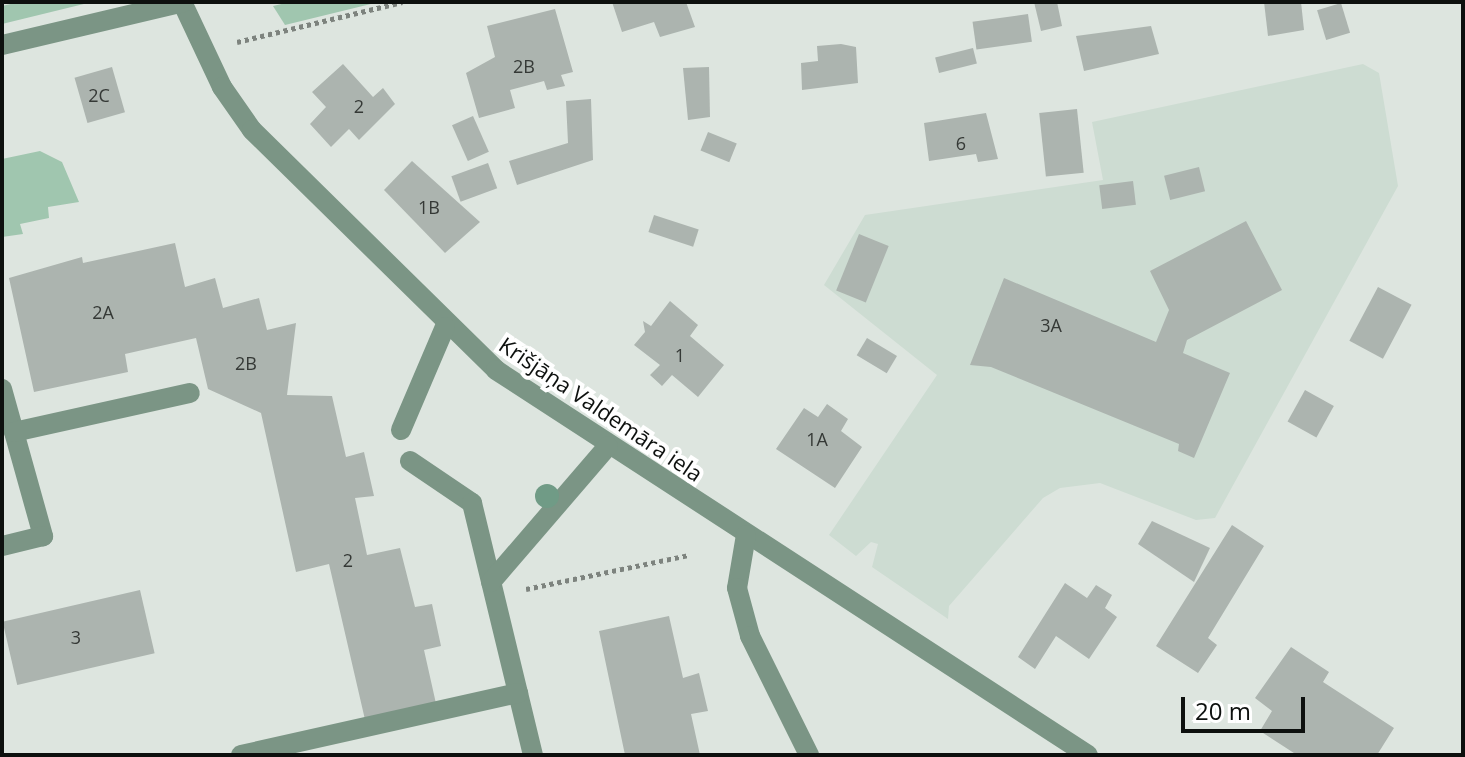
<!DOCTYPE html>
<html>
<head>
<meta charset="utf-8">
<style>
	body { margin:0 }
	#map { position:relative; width:1465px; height:757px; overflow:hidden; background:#dde5df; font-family:"Open Sans",sans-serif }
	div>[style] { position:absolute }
	.built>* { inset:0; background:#cddcd2 }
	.green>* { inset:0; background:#a0c6af }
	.building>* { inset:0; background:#acb4af; transform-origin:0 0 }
	.path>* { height:5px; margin-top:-2.5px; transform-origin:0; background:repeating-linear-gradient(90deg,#7d837e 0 4px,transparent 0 8px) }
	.minor>* { height:20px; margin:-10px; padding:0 10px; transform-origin:10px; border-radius:10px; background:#7b9585 }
	.trees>* { width:24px; height:24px; margin:-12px; border-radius:50%; background:#709b86 }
	span { translate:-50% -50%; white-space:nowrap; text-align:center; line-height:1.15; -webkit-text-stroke:8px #fff; paint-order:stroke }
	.number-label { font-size:18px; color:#353936 }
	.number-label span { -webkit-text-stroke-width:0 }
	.street-label { font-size:22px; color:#0d100e }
	.frame { position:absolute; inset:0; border:4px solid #0d100e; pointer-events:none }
	.scale { position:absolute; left:1181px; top:697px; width:124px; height:36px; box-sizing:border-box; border:4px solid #0d100e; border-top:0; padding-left:10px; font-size:24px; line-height:28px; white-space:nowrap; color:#0d100e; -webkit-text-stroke:6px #fff; paint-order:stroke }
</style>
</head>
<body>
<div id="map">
	<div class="built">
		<i style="clip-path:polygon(1363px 64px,1379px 73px,1398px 186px,1215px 518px,1196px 520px,1100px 483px,1060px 488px,1043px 498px,949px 606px,948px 619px,872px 567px,878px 544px,871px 542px,856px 556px,829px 535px,937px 375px,824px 285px,865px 215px,1103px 180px,1092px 122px)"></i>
	</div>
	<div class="green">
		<i style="clip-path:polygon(19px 2px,92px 2px,2px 24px,2px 6px)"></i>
		<i style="clip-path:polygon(290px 2px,379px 2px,285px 25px,273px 6px)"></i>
		<i style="clip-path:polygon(40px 151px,62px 162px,79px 202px,48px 207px,49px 218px,20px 224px,23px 234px,2px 237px,2px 159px)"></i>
	</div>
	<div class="building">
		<i style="clip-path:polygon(612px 2px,686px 2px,695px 27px,660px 37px,654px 22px,622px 32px)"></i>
		<i style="clip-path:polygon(1034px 2px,1057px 2px,1062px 26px,1041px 31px)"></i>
		<i style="clip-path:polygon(1264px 2px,1301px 2px,1304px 30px,1268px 36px)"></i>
		<i style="left:1341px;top:3px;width:31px;height:25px;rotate:73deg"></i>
		<i style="clip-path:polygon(555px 9px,573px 72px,561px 75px,565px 86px,547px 90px,544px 81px,510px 90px,515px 108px,479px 118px,466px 73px,495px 57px,487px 26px)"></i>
		<i style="left:1028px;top:14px;width:28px;height:56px;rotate:82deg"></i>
		<i style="clip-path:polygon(1151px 26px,1159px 54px,1084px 71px,1076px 36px)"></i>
		<i style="clip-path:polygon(841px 44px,856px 47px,858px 83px,802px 90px,801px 63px,818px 61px,817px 46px)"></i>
		<i style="left:973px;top:48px;width:16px;height:39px;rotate:76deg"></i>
		<i style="clip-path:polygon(343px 64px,373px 97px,383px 88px,395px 104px,359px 140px,349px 129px,331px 147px,310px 124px,326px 107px,312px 92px)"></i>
		<i style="left:112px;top:67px;width:47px;height:39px;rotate:74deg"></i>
		<i style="clip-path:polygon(709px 67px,710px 117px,688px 120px,683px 68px)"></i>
		<i style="clip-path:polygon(591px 99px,593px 160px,517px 185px,509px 161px,568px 143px,566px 101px)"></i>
		<i style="left:1077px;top:109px;width:64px;height:38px;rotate:84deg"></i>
		<i style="clip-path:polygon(986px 113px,998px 159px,978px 162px,976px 154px,929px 161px,924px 123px)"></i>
		<i style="left:473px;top:116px;width:39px;height:23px;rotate:66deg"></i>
		<i style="left:708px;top:132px;width:31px;height:20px;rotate:22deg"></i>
		<i style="clip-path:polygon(412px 161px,480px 222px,445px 253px,384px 190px)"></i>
		<i style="left:488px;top:163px;width:27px;height:39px;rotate:70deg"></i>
		<i style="left:1199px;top:167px;width:25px;height:36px;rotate:76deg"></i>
		<i style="left:1133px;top:181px;width:24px;height:34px;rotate:83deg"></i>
		<i style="left:654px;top:215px;width:47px;height:18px;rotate:18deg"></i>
		<i style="clip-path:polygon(1246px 221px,1282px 290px,1187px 340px,1183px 353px,1230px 373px,1194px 458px,1178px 451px,1179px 444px,991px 367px,970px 365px,1004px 278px,1156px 342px,1169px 310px,1150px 271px)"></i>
		<i style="left:859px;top:234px;width:32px;height:61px;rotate:22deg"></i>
		<i style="clip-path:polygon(175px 243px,185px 287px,215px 278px,223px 308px,259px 298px,267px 330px,296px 323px,287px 395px,332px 396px,346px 457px,364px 452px,374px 496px,355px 498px,367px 555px,400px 548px,415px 607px,432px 604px,441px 646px,424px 650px,437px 708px,366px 724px,329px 564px,296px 572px,261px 413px,208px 389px,196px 338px,125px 354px,128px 372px,34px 392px,9px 278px,82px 257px,83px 263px)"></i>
		<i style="left:1378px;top:287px;width:38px;height:61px;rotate:28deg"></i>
		<i style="clip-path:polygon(670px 301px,698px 325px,690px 336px,724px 365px,698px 397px,672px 375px,662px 386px,650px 375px,660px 365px,634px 345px,645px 332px,643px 321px,651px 326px)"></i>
		<i style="left:867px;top:338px;width:35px;height:20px;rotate:31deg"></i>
		<i style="left:1305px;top:390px;width:33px;height:36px;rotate:29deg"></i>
		<i style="clip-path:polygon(827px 404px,848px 419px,841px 431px,862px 447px,835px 488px,776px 449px,804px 408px,818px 417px)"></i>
		<i style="clip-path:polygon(1152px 521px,1210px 548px,1194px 582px,1138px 544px)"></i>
		<i style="clip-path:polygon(1232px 525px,1264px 546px,1208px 638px,1217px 645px,1198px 673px,1156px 646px)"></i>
		<i style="clip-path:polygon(1065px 583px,1087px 598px,1096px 585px,1112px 595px,1105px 608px,1117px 617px,1089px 659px,1056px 636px,1035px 669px,1018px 657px)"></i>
		<i style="left:140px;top:590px;width:65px;height:141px;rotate:77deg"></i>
		<i style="clip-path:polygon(669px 616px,683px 678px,699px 673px,708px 711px,691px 714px,700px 755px,625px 755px,599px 631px)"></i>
		<i style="clip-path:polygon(1291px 647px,1329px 672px,1323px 682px,1394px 728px,1377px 755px,1297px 755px,1260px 731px,1272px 711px,1255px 698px)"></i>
	</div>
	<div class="path">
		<i style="left:237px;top:42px;width:170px;rotate:-13.6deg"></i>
		<i style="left:526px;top:589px;width:167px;rotate:-11.8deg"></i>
	</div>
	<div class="minor">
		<i style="left:182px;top:2px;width:94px;rotate:64.8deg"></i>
		<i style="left:222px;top:87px;width:52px;rotate:55.1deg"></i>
		<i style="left:252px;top:130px;width:342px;rotate:44.5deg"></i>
		<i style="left:496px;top:370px;width:706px;rotate:33.04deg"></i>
		<i style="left:2px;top:45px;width:187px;rotate:-13.3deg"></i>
		<i style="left:2px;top:389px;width:153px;rotate:74.4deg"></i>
		<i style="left:43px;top:536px;width:42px;rotate:166.3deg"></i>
		<i style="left:401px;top:430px;width:112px;rotate:-66.9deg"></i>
		<i style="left:14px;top:432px;width:180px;rotate:-12.5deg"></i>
		<i style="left:410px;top:461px;width:75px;rotate:34.1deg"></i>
		<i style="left:472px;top:503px;width:259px;rotate:76.4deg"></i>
		<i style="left:746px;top:535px;width:54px;rotate:99.6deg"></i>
		<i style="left:737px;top:588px;width:50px;rotate:74.8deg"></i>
		<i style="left:750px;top:636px;width:133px;rotate:63.6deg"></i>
		<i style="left:491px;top:582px;width:179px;rotate:-49.3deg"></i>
		<i style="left:241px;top:755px;width:284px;rotate:-12.6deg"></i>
	</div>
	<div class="trees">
		<i style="left:547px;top:496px"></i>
	</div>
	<div class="number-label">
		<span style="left:524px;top:66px">2B</span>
		<span style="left:99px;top:95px">2C</span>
		<span style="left:359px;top:106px">2</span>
		<span style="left:961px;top:143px">6</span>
		<span style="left:429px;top:207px">1B</span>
		<span style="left:103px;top:312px">2A</span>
		<span style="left:1051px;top:325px">3A</span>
		<span style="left:680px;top:355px">1</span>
		<span style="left:246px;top:363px">2B</span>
		<span style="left:817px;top:439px">1A</span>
		<span style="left:348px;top:560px">2</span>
		<span style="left:76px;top:637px">3</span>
	</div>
	<div class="street-label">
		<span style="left:601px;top:409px;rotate:34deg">Krišjāņa Valdemāra iela</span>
	</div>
	<div class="frame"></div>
	<div class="scale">20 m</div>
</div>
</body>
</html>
